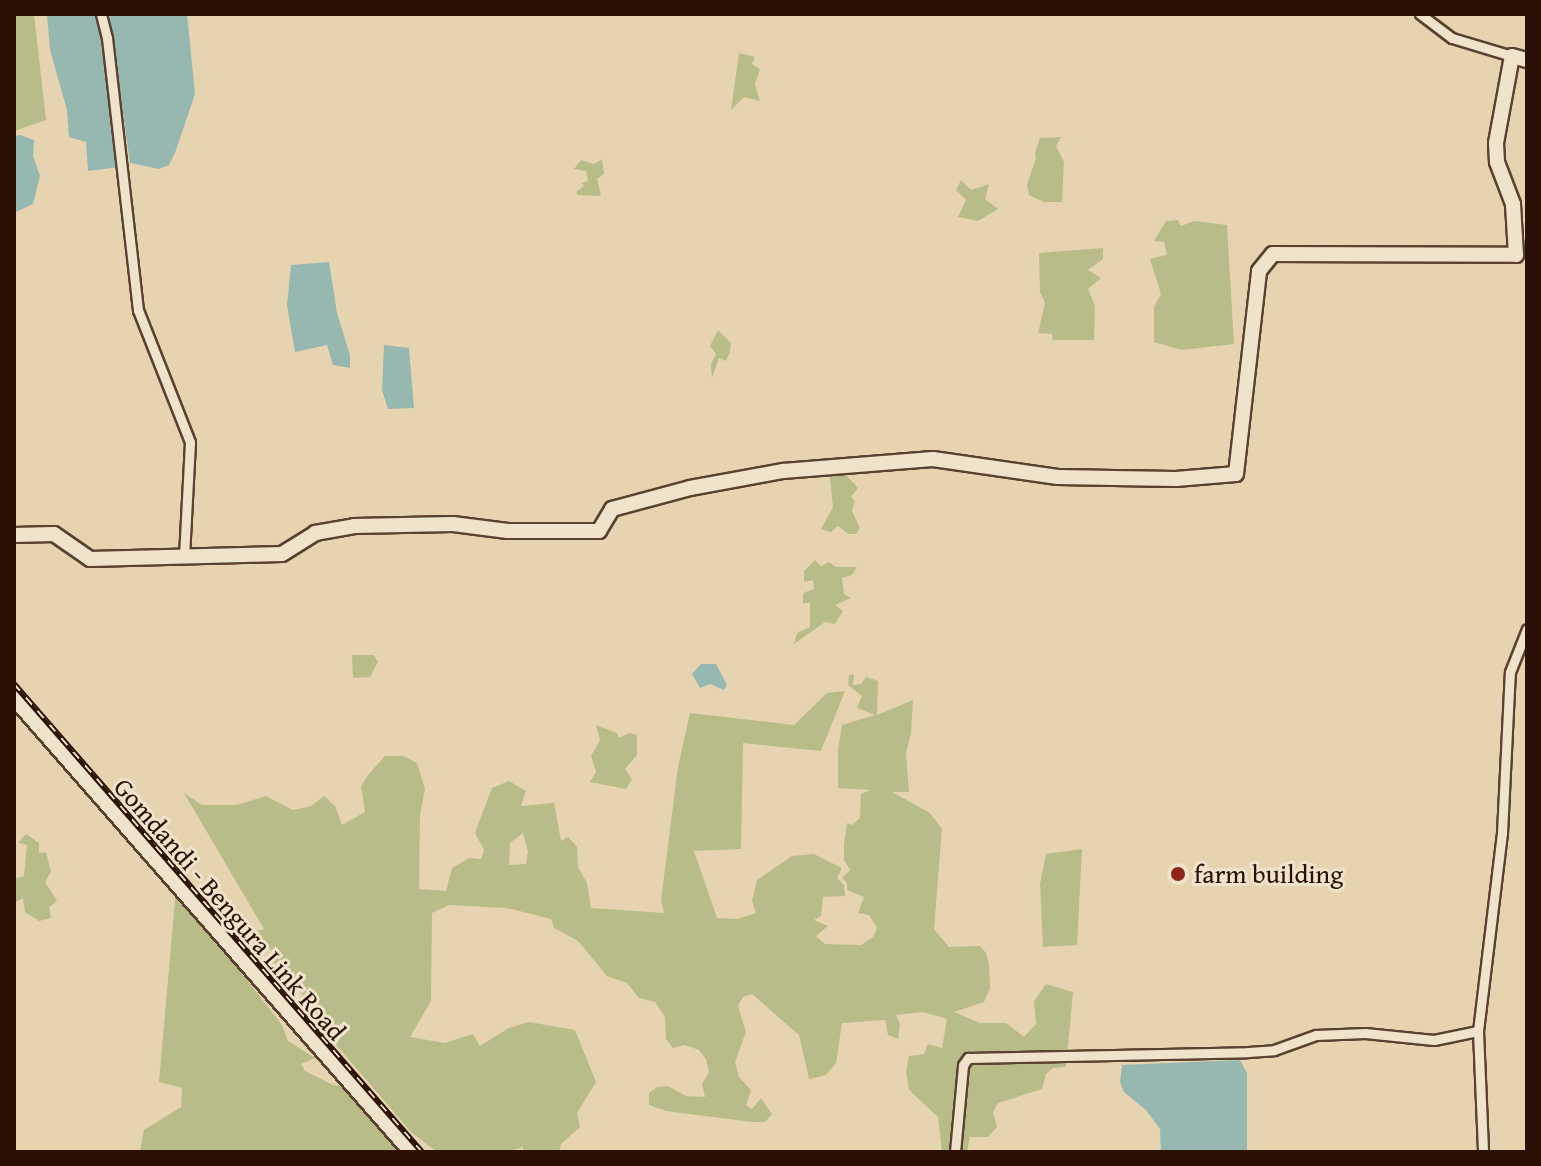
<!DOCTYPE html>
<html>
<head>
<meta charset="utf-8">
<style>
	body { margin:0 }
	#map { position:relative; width:1541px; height:1166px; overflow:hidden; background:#e6d4b1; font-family:"Gentium Book Plus",serif }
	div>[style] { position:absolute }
	.green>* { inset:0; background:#b8bc89 }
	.water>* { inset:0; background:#97b7b1 }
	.roads { filter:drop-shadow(2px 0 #5a4130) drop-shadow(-2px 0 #5a4130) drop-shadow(0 2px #5a4130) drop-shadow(0 -2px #5a4130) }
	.street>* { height:9px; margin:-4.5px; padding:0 4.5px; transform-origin:4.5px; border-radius:4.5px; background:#efe3cc }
	.secondary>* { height:14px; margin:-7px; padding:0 7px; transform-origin:7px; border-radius:7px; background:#efe3cc }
	.rail>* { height:6px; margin-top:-3px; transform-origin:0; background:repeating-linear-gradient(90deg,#efe3cc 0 9px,#2b1005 0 18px); box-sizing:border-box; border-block:2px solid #2b1005 }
	.dots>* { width:22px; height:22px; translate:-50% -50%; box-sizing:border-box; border:4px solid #efe3cc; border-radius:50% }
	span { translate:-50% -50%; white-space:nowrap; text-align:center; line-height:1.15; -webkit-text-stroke:6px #efe3cc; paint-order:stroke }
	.poi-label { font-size:26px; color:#2b1005 }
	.left { translate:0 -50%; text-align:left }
	.street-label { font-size:26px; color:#2b1005 }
	.frame { position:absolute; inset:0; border:16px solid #2b1005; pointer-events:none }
</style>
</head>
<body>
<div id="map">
	<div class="green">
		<i style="clip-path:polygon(14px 14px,34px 14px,46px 120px,14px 131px)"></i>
		<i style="clip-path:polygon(739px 53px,755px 57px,752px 64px,760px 69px,755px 84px,760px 101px,744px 97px,731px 110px)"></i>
		<i style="clip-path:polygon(1061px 137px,1056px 146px,1064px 162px,1062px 202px,1044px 202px,1029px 195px,1027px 185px,1036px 158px,1035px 153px,1040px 138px)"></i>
		<i style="clip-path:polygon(602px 159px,604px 174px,597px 179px,601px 196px,578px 195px,576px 192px,584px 186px,582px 183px,588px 181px,586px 171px,574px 169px,581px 160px,594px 164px)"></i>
		<i style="clip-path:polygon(961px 180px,971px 190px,989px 184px,985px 199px,998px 209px,978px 221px,958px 217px,966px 200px,956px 190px)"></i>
		<i style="clip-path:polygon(1178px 220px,1181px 226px,1194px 221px,1227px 225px,1234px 344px,1181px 350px,1154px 342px,1154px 307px,1161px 294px,1150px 259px,1167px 255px,1164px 242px,1154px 241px,1166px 221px)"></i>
		<i style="clip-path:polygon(1103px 248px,1103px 259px,1088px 270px,1101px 278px,1088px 289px,1095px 306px,1094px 340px,1053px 340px,1052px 334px,1038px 333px,1045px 303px,1040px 292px,1039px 253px)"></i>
		<i style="clip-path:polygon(718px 330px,731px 343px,730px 352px,726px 361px,719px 358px,712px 378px,711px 364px,716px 354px,710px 346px)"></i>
		<i style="clip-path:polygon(829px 469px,847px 476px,858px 488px,851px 497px,855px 501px,852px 511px,860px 528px,856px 534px,848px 534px,838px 526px,831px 532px,821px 529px,833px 507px)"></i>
		<i style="clip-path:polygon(815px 560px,821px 566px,829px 562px,836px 567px,857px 567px,852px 575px,842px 578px,844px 594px,851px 598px,835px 605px,843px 611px,835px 624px,825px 622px,794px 644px,797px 633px,810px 627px,810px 603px,803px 603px,803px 593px,814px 589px,813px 580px,804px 582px,804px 571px)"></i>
		<i style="clip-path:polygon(352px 655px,374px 655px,378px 662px,370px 677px,353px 678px)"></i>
		<i style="clip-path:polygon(evenodd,854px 674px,853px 685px,861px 684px,866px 677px,878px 681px,877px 715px,913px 700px,911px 734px,906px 753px,909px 792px,892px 792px,930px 813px,942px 829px,934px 929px,949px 947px,980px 946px,986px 953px,989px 965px,990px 988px,984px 1002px,954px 1012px,980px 1023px,1006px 1023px,1024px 1037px,1036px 1024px,1034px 1001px,1046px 984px,1073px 992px,1066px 1067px,1053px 1068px,1046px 1074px,1042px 1089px,998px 1103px,993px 1112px,997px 1127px,988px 1137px,970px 1137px,967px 1152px,942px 1152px,938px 1117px,909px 1090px,906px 1072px,909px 1056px,924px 1054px,928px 1044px,942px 1048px,947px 1019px,923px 1012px,896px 1015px,900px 1024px,898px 1039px,888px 1035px,885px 1020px,842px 1023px,836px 1063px,826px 1075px,809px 1079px,799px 1035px,752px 994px,743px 997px,738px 1006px,746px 1032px,735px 1062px,739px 1077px,751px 1090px,746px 1105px,752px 1109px,761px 1098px,772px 1114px,765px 1122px,752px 1122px,666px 1111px,649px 1105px,649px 1093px,657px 1087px,668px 1086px,686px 1096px,705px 1097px,702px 1084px,709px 1072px,706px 1059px,699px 1050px,685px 1045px,673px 1048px,666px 1039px,665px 1017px,655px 1002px,639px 998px,627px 983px,607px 976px,578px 941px,554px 928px,551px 919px,507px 908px,449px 905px,432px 913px,431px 1001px,410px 1037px,445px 1043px,473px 1034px,480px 1046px,509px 1028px,529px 1022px,575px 1030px,596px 1082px,577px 1113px,580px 1127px,561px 1144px,559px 1152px,523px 1152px,523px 1147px,506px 1152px,437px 1152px,411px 1132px,321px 1027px,292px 977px,264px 973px,275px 960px,271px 950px,263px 942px,253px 955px,240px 936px,264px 929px,184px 793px,202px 805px,237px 805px,266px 796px,293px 810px,311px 806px,324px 796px,335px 806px,342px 825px,365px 812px,361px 786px,368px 775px,385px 756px,403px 756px,417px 763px,425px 789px,420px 815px,419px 889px,446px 891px,452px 868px,469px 858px,481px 859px,484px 850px,475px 833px,480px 819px,492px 788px,509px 781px,526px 791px,521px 806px,554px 803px,561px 841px,568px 837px,577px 847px,578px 867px,587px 883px,591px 908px,664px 913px,661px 900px,678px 767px,690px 713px,794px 725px,827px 693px,845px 691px,821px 751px,743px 743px,741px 849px,694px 851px,717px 918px,738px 919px,756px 913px,752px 901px,757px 880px,792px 856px,814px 854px,842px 868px,837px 878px,844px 885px,845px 896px,823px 897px,821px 916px,814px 920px,828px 926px,816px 936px,825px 944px,861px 945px,873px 937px,877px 928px,869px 915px,858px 913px,864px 897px,847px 890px,847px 883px,842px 878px,850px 870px,844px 860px,844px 844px,847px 823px,852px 825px,860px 818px,861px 794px,870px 790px,838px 788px,838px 750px,842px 725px,875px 715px,857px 708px,862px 696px,848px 685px,849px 675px,854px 674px,523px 833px,528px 852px,526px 864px,509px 865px,510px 843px,523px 833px)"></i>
		<i style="clip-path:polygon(596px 725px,617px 733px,619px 738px,629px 733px,637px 735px,637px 755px,625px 769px,632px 779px,626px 789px,590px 782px,596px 772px,591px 756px,600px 740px)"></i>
		<i style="clip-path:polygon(26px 834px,39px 843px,39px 853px,46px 852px,51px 872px,45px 882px,57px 901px,49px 907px,51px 918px,39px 921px,25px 912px,23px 898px,14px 903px,14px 879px,24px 876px,27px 845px,18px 843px)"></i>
		<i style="clip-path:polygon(1082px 849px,1077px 945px,1043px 947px,1040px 884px,1046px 854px)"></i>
		<i style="clip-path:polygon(176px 889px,282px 1025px,288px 1041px,315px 1058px,301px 1064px,305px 1071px,333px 1085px,351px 1087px,404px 1152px,140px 1152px,144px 1130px,181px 1107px,182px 1088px,159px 1082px)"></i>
	</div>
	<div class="water">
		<i style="clip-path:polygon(47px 14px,97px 14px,108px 60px,120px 167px,88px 171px,86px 142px,69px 137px,67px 110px,50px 50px)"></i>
		<i style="clip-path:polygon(109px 14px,187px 14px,195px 94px,175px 153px,169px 165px,159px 169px,130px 163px)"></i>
		<i style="clip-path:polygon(20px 135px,34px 140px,33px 156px,40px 176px,33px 204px,14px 213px,14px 136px)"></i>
		<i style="clip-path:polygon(329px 262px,337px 313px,350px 355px,350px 368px,333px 365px,327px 345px,295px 352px,287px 305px,291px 265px)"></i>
		<i style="clip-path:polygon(384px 345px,409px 348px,414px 408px,388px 409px,382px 390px)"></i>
		<i style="clip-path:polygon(701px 664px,716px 664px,727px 685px,724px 690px,710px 684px,700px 688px,692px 674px)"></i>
		<i style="clip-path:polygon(1240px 1060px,1247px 1073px,1247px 1152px,1161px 1152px,1160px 1129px,1146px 1110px,1124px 1092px,1120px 1082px,1122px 1065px)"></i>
	</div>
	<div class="roads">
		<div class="street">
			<i style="left:101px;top:14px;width:25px;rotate:76deg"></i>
			<i style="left:107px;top:38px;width:274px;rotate:83.5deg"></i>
			<i style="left:138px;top:310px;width:142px;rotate:68.5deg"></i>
			<i style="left:190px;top:442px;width:114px;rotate:93deg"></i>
			<i style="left:1420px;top:14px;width:40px;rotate:37deg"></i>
			<i style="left:1452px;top:38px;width:63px;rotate:16.7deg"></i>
			<i style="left:1478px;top:1031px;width:199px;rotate:-83.1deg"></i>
			<i style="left:1502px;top:833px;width:161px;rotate:-87.2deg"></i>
			<i style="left:1510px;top:672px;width:46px;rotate:-68.4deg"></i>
			<i style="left:955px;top:1152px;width:87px;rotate:-84.7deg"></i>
			<i style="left:963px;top:1065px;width:9px;rotate:-54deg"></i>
			<i style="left:968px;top:1058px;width:280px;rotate:-1.2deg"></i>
			<i style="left:1248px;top:1052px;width:26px;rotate:-4deg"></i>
			<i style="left:1274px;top:1050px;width:45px;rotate:-19.7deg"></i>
			<i style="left:1316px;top:1035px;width:49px;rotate:-2.3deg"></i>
			<i style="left:1365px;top:1033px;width:69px;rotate:5.8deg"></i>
			<i style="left:1434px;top:1040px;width:45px;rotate:-11.6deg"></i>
			<i style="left:1478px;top:1031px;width:121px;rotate:87.6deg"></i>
		</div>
		<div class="secondary">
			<i style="left:14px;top:535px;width:40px;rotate:-1.4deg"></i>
			<i style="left:54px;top:534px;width:44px;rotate:34.8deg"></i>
			<i style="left:90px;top:559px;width:192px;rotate:-1.5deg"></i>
			<i style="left:282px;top:554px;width:39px;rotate:-32deg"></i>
			<i style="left:315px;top:533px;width:40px;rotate:-10deg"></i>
			<i style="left:354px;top:526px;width:99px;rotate:-1.2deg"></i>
			<i style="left:453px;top:524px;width:55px;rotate:7.3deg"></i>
			<i style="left:508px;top:531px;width:91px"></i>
			<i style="left:599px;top:531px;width:26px;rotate:-59deg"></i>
			<i style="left:612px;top:509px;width:81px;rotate:-15.1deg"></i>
			<i style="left:690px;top:488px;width:95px;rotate:-10.4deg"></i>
			<i style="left:783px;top:471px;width:150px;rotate:-4.6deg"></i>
			<i style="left:933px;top:459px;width:126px;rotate:8.2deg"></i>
			<i style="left:1058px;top:477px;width:118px;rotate:1deg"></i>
			<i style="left:1176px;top:479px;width:60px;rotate:-4.8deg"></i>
			<i style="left:1236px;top:474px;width:204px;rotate:-83.5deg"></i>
			<i style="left:1259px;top:271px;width:22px;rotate:-51deg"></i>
			<i style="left:1273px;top:254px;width:243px;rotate:0.2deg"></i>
			<i style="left:1516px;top:255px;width:51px;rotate:-93.4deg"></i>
			<i style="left:1513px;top:204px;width:45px;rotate:-110.9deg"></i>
			<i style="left:1497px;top:162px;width:19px;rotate:-93deg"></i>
			<i style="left:1496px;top:143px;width:88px;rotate:-79.6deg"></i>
			<i style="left:1512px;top:56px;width:16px;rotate:15deg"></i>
			<i style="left:14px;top:698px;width:603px;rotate:48.83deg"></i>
		</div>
	</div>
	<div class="rail">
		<i style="left:14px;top:684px;width:621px;rotate:48.92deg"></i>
	</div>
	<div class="dots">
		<i style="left:1178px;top:874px;background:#8f2418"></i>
	</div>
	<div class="poi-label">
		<span class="left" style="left:1194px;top:874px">farm building</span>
	</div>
	<div class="street-label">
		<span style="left:230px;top:909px;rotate:49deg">Gomdandi - Bengura Link Road</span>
	</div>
	<div class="frame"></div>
</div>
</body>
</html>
